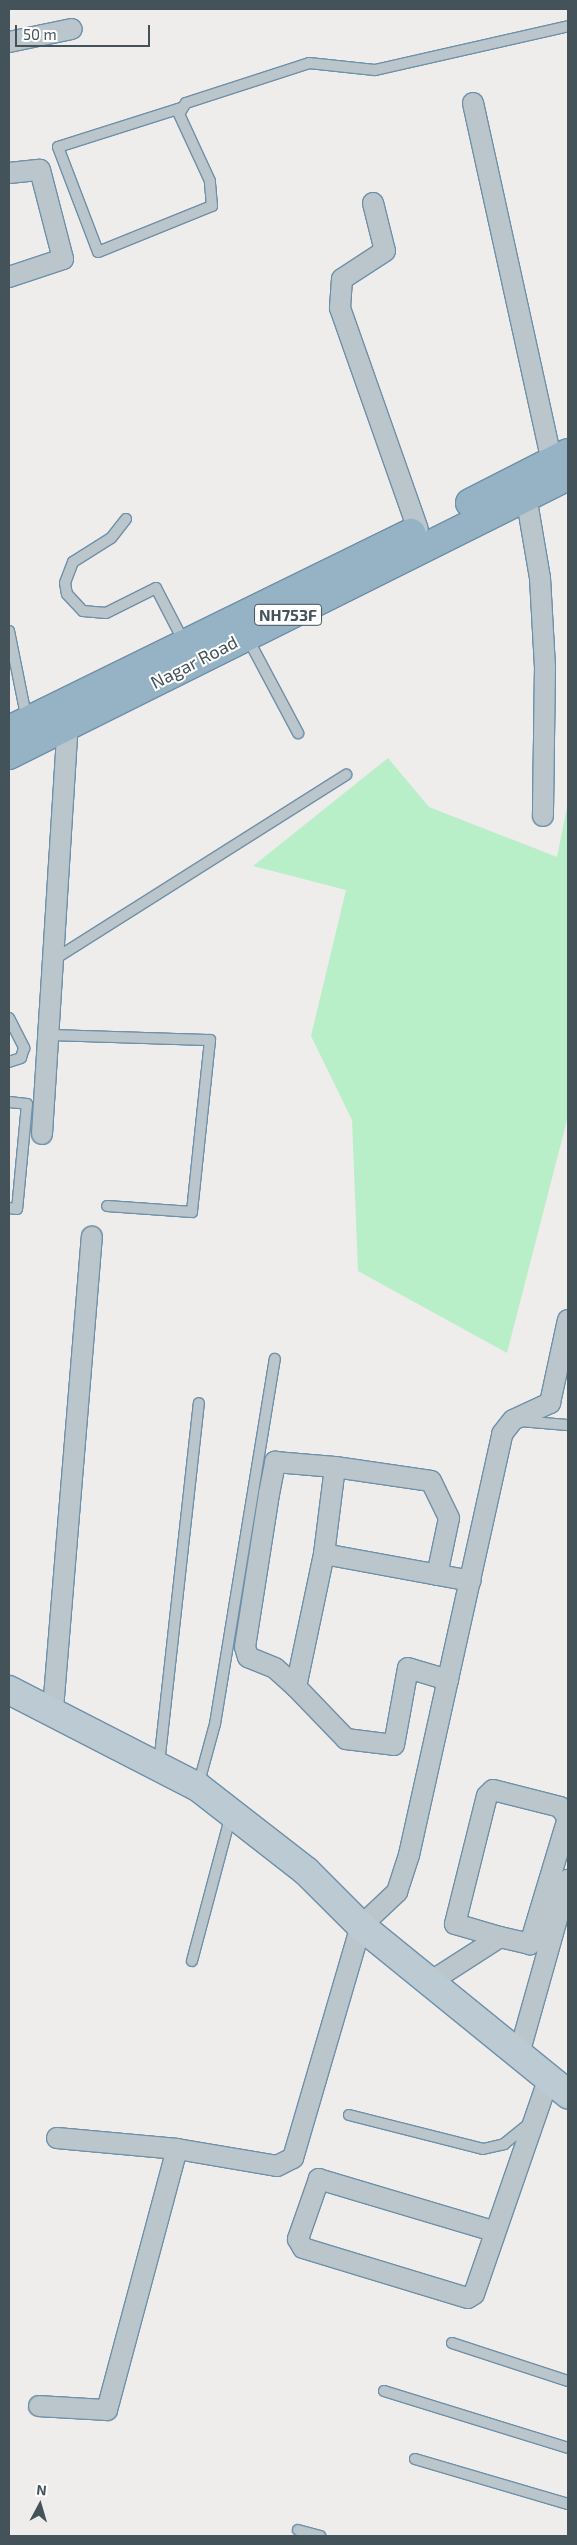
<!DOCTYPE html>
<html>
<head>
<meta charset="utf-8">
<style>
	body { margin:0 }
	#map { position:relative; width:577px; height:2545px; overflow:hidden; background:#efecec; font-family:"Exo 2",sans-serif }
	div>[style] { position:absolute }
	.green>* { inset:0; background:#b8efc8 }
	.roads { filter:drop-shadow(1px 0 #6e90a9) drop-shadow(-1px 0 #6e90a9) drop-shadow(0 1px #6e90a9) drop-shadow(0 -1px #6e90a9) }
	.service>* { height:10px; margin:-5px; padding:0 5px; transform-origin:5px; border-radius:5px; background:#bac6cc }
	.minor>* { height:20px; margin:-10px; padding:0 10px; transform-origin:10px; border-radius:10px; background:#bac6cc }
	.secondary>* { height:28px; margin:-14px; padding:0 14px; transform-origin:14px; border-radius:14px; background:#bccad4 }
	.trunk>* { height:28px; margin:-14px; padding:0 14px; transform-origin:14px; border-radius:14px; background:#96b2c5 }
	span { translate:-50% -50%; white-space:nowrap; text-align:center; line-height:1.15; -webkit-text-stroke:4px #fff; paint-order:stroke }
	.shield-label span { padding:1px 4px; background:#fff; border:1px solid; border-radius:4px; -webkit-text-stroke-width:0 }
	.shield-label { font-size:16px; color:#44525a; font-weight:700 }
	.street-label { font-size:18px; color:#44525a }
	.frame { position:absolute; inset:0; border:10px solid #44525a; pointer-events:none }
	.north { position:absolute; left:15px; top:2480px; width:50px; height:50px; -webkit-text-stroke:4px #fff; paint-order:stroke; rotate:6deg; font-size:14px; font-weight:700; line-height:20px; text-align:center; color:#44525a }
	.north::after { content:''; display:block; margin:auto; width:18px; height:22px; background:#44525a; clip-path:polygon(50% 0,100% 100%,50% 72%,0 100%) }
	.scale { position:absolute; left:15px; top:25px; width:135px; height:22px; box-sizing:border-box; border:2px solid #44525a; border-top:0; padding-left:6px; font-size:15px; line-height:18px; white-space:nowrap; color:#44525a; -webkit-text-stroke:4px #fff; paint-order:stroke }
</style>
</head>
<body>
<div id="map">
	<div class="green">
		<i style="clip-path:polygon(388px 758px,429px 807px,557px 857px,568px 802px,568px 1116px,507px 1353px,358px 1271px,352px 1120px,311px 1036px,346px 890px,253px 866px)"></i>
	</div>
	<div class="roads">
		<div class="service">
			<i style="left:181px;top:108px;width:129px;rotate:162.4deg"></i>
			<i style="left:58px;top:147px;width:112px;rotate:69.1deg"></i>
			<i style="left:98px;top:252px;width:123px;rotate:-22deg"></i>
			<i style="left:212px;top:206px;width:25px;rotate:-95deg"></i>
			<i style="left:210px;top:181px;width:74px;rotate:-114.8deg"></i>
			<i style="left:179px;top:114px;width:13px;rotate:-58deg"></i>
			<i style="left:186px;top:103px;width:129px;rotate:-18deg"></i>
			<i style="left:309px;top:63px;width:66px;rotate:6.1deg"></i>
			<i style="left:375px;top:70px;width:198px;rotate:-12.8deg"></i>
			<i style="left:126px;top:519px;width:24px;rotate:128deg"></i>
			<i style="left:111px;top:538px;width:45px;rotate:147.7deg"></i>
			<i style="left:73px;top:562px;width:22px;rotate:111deg"></i>
			<i style="left:65px;top:583px;width:11px;rotate:80deg"></i>
			<i style="left:67px;top:594px;width:23px;rotate:47deg"></i>
			<i style="left:83px;top:611px;width:23px;rotate:5deg"></i>
			<i style="left:106px;top:613px;width:56px;rotate:-26.6deg"></i>
			<i style="left:156px;top:588px;width:61px;rotate:62.6deg"></i>
			<i style="left:9px;top:631px;width:91px;rotate:78.6deg"></i>
			<i style="left:247px;top:637px;width:109px;rotate:62deg"></i>
			<i style="left:53px;top:960px;width:347px;rotate:-32.3deg"></i>
			<i style="left:9px;top:1018px;width:34px;rotate:63deg"></i>
			<i style="left:24px;top:1048px;width:10px;rotate:107deg"></i>
			<i style="left:21px;top:1058px;width:13px;rotate:162deg"></i>
			<i style="left:48px;top:1035px;width:162px;rotate:1.8deg"></i>
			<i style="left:210px;top:1040px;width:173px;rotate:96deg"></i>
			<i style="left:192px;top:1212px;width:85px;rotate:-176deg"></i>
			<i style="left:9px;top:1102px;width:18px;rotate:6deg"></i>
			<i style="left:27px;top:1104px;width:105px;rotate:95.4deg"></i>
			<i style="left:17px;top:1209px;width:8px;rotate:-173deg"></i>
			<i style="left:519px;top:1421px;width:49px;rotate:4.7deg"></i>
			<i style="left:159px;top:1764px;width:363px;rotate:-83.7deg"></i>
			<i style="left:198px;top:1786px;width:64px;rotate:-74.7deg"></i>
			<i style="left:215px;top:1724px;width:370px;rotate:-80.7deg"></i>
			<i style="left:192px;top:1961px;width:152px;rotate:-75.1deg"></i>
			<i style="left:349px;top:2115px;width:138px;rotate:14.2deg"></i>
			<i style="left:483px;top:2149px;width:22px;rotate:-13deg"></i>
			<i style="left:504px;top:2144px;width:33px;rotate:-39deg"></i>
			<i style="left:452px;top:2343px;width:122px;rotate:18.1deg"></i>
			<i style="left:384px;top:2391px;width:193px;rotate:17.2deg"></i>
			<i style="left:415px;top:2459px;width:159px;rotate:16.4deg"></i>
			<i style="left:298px;top:2530px;width:23px;rotate:15deg"></i>
		</div>
		<div class="minor">
			<i style="left:9px;top:42px;width:64px;rotate:-11.7deg"></i>
			<i style="left:473px;top:103px;width:367px;rotate:77.6deg"></i>
			<i style="left:9px;top:173px;width:31px;rotate:-6deg"></i>
			<i style="left:40px;top:170px;width:92px;rotate:75.5deg"></i>
			<i style="left:63px;top:259px;width:57px;rotate:161.6deg"></i>
			<i style="left:373px;top:203px;width:49px;rotate:76deg"></i>
			<i style="left:385px;top:251px;width:51px;rotate:146.9deg"></i>
			<i style="left:342px;top:279px;width:29px;rotate:94deg"></i>
			<i style="left:340px;top:308px;width:234px;rotate:70.6deg"></i>
			<i style="left:526px;top:496px;width:83px;rotate:80.3deg"></i>
			<i style="left:540px;top:578px;width:89px;rotate:86.8deg"></i>
			<i style="left:545px;top:667px;width:149px;rotate:90.8deg"></i>
			<i style="left:42px;top:1134px;width:409px;rotate:-86.4deg"></i>
			<i style="left:324px;top:1554px;width:149px;rotate:10.4deg"></i>
			<i style="left:437px;top:1575px;width:58px;rotate:-78.1deg"></i>
			<i style="left:449px;top:1518px;width:41px;rotate:-115.9deg"></i>
			<i style="left:431px;top:1481px;width:97px;rotate:-171.7deg"></i>
			<i style="left:335px;top:1467px;width:88px;rotate:97.2deg"></i>
			<i style="left:324px;top:1554px;width:136px;rotate:101.9deg"></i>
			<i style="left:296px;top:1687px;width:72px;rotate:46.1deg"></i>
			<i style="left:346px;top:1739px;width:48px;rotate:7.1deg"></i>
			<i style="left:394px;top:1745px;width:78px;rotate:-79.7deg"></i>
			<i style="left:408px;top:1668px;width:42px;rotate:16.7deg"></i>
			<i style="left:296px;top:1687px;width:28px;rotate:-138deg"></i>
			<i style="left:275px;top:1668px;width:29px;rotate:-158deg"></i>
			<i style="left:248px;top:1657px;width:10px;rotate:-107deg"></i>
			<i style="left:245px;top:1647px;width:155px;rotate:-81.1deg"></i>
			<i style="left:269px;top:1494px;width:33px;rotate:-79deg"></i>
			<i style="left:275px;top:1462px;width:60px;rotate:4.8deg"></i>
			<i style="left:53px;top:1709px;width:474px;rotate:-85.3deg"></i>
			<i style="left:430px;top:1982px;width:83px;rotate:-32.7deg"></i>
			<i style="left:500px;top:1937px;width:47px;rotate:-163.9deg"></i>
			<i style="left:455px;top:1924px;width:132px;rotate:-76deg"></i>
			<i style="left:487px;top:1796px;width:8px;rotate:-45deg"></i>
			<i style="left:493px;top:1790px;width:69px;rotate:14.2deg"></i>
			<i style="left:560px;top:1807px;width:14px;rotate:54deg"></i>
			<i style="left:568px;top:1818px;width:132px;rotate:106.8deg"></i>
			<i style="left:530px;top:1944px;width:31px;rotate:-167deg"></i>
			<i style="left:519px;top:2054px;width:181px;rotate:-74.3deg"></i>
			<i style="left:57px;top:2138px;width:121px;rotate:5.2deg"></i>
			<i style="left:177px;top:2149px;width:101px;rotate:9.6deg"></i>
			<i style="left:277px;top:2166px;width:18px;rotate:-27deg"></i>
			<i style="left:293px;top:2158px;width:242px;rotate:-73.7deg"></i>
			<i style="left:361px;top:1926px;width:50px;rotate:-43.4deg"></i>
			<i style="left:397px;top:1892px;width:39px;rotate:-72deg"></i>
			<i style="left:409px;top:1855px;width:431px;rotate:-77.5deg"></i>
			<i style="left:502px;top:1434px;width:18px;rotate:-52deg"></i>
			<i style="left:513px;top:1420px;width:41px;rotate:-24.7deg"></i>
			<i style="left:550px;top:1403px;width:85px;rotate:-77.8deg"></i>
			<i style="left:493px;top:2231px;width:182px;rotate:-163.4deg"></i>
			<i style="left:319px;top:2179px;width:64px;rotate:109.3deg"></i>
			<i style="left:298px;top:2239px;width:10px;rotate:61deg"></i>
			<i style="left:303px;top:2248px;width:172px;rotate:16.9deg"></i>
			<i style="left:468px;top:2298px;width:7px;rotate:-34deg"></i>
			<i style="left:474px;top:2294px;width:229px;rotate:-70.9deg"></i>
			<i style="left:39px;top:2406px;width:68px;rotate:3.4deg"></i>
			<i style="left:107px;top:2410px;width:270px;rotate:-75deg"></i>
		</div>
		<div class="secondary">
			<i style="left:9px;top:1690px;width:212px;rotate:27.2deg"></i>
			<i style="left:198px;top:1787px;width:137px;rotate:37.9deg"></i>
			<i style="left:306px;top:1871px;width:78px;rotate:45deg"></i>
			<i style="left:361px;top:1926px;width:267px;rotate:39.1deg"></i>
		</div>
		<div class="trunk">
			<i style="left:470px;top:503px;width:110px;rotate:-27deg"></i>
			<i style="left:9px;top:730px;width:448px;rotate:-26.1deg"></i>
			<i style="left:9px;top:755px;width:625px;rotate:-26.52deg"></i>
		</div>
	</div>
	<div class="shield-label">
		<span style="left:288px;top:615px">NH753F</span>
	</div>
	<div class="street-label">
		<span style="left:194px;top:662px;rotate:-27deg">Nagar Road</span>
	</div>
	<div class="frame"></div>
	<div class="north">N</div>
	<div class="scale">50 m</div>
</div>
</body>
</html>
